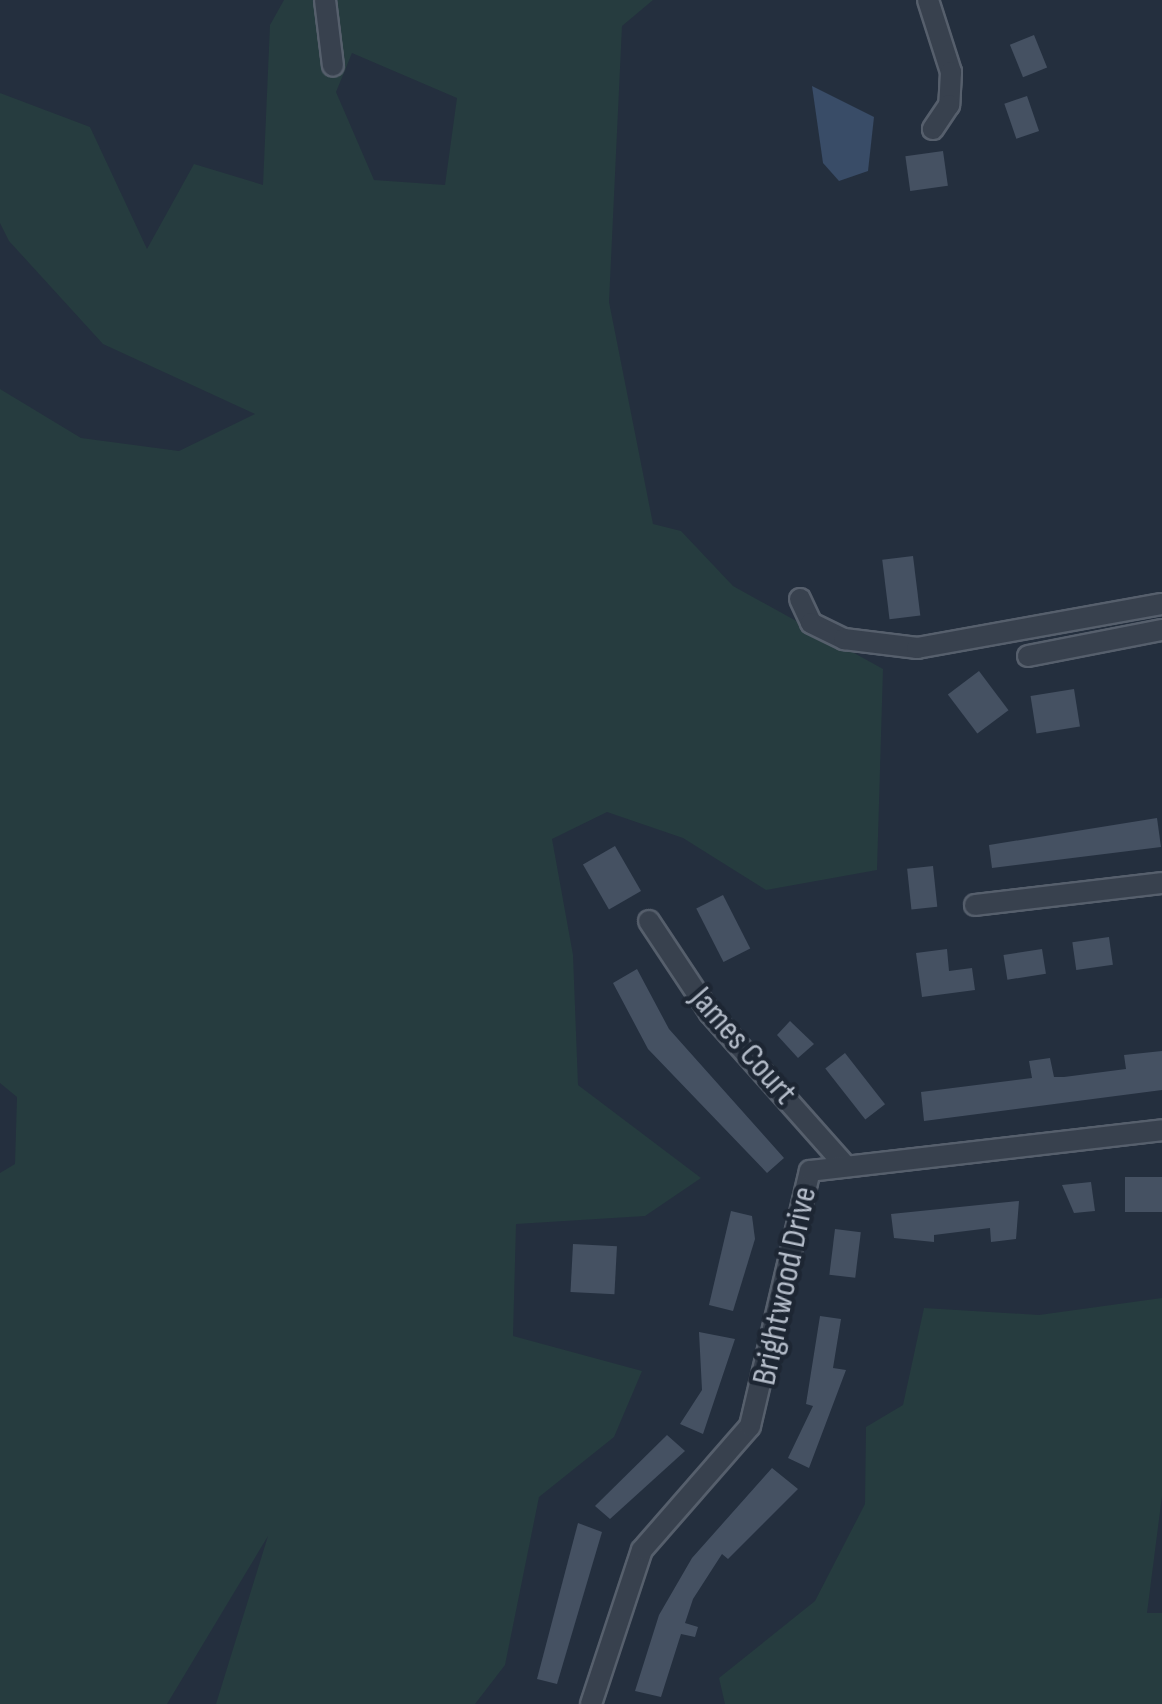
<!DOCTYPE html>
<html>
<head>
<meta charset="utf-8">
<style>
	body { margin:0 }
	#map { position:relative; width:1162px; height:1704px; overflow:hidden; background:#242f3e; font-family:"Sofia Sans Condensed",sans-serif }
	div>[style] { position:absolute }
	.green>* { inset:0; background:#263c3f }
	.water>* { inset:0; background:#394c67 }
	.building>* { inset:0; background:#455162; transform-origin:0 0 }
	.roads { filter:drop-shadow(2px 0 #565f6c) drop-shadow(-2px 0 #565f6c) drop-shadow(0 2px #565f6c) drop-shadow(0 -2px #565f6c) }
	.minor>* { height:20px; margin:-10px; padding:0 10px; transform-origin:10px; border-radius:10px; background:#38414e }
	span { translate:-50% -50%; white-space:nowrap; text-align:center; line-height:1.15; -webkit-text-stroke:9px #1d2633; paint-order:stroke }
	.street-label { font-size:35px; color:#b4bcc9 }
</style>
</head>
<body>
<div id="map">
	<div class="green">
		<i style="clip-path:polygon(evenodd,284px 0,653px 0,622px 26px,609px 302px,653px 524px,681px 531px,733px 586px,883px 669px,877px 870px,766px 890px,683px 838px,607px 812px,552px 839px,573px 955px,578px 1085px,701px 1178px,645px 1216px,516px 1224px,513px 1336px,642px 1371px,614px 1437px,539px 1497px,505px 1665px,475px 1704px,216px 1704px,268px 1536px,167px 1704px,0 1704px,0 1173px,15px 1164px,17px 1097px,0 1083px,0 389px,81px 438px,179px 451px,255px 414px,103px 344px,9px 241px,0 223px,0 93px,90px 127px,147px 249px,194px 164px,263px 185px,270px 25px,284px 0,352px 53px,457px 98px,445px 185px,374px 180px,336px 92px,352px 53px)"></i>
		<i style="clip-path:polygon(1162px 1298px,1162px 1496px,1147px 1613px,1162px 1613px,1162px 1704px,725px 1704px,719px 1678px,815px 1601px,865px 1504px,866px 1427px,903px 1405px,924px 1308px,1039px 1315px)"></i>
	</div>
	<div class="water">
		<i style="clip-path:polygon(812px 86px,874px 117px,868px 171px,839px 181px,823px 163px)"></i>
	</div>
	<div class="building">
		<i style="left:1034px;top:35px;width:35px;height:26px;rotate:68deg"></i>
		<i style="left:1027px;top:96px;width:37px;height:24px;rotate:71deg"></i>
		<i style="left:943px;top:151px;width:35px;height:38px;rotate:82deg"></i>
		<i style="left:913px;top:556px;width:60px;height:31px;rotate:83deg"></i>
		<i style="left:979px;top:671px;width:49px;height:39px;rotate:53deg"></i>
		<i style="left:1074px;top:689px;width:38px;height:44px;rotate:81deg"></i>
		<i style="clip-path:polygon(1157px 818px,1161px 847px,992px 868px,989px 845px)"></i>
		<i style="left:615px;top:846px;width:52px;height:37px;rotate:60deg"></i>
		<i style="left:933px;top:866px;width:41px;height:26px;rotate:84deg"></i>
		<i style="left:723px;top:895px;width:60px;height:30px;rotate:63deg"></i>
		<i style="left:1109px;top:937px;width:28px;height:37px;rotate:82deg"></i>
		<i style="clip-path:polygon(947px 949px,949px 971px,972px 968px,975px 990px,922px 997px,916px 953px)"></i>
		<i style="left:1042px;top:949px;width:25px;height:39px;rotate:81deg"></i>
		<i style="clip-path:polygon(637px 969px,669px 1029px,784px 1158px,767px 1173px,648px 1049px,613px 983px)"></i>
		<i style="clip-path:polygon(790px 1021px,814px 1044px,798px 1058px,777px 1035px)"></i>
		<i style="clip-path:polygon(1162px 1051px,1162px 1090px,924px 1121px,921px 1092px,1032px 1078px,1029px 1061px,1050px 1058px,1054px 1077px,1064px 1077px,1126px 1069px,1124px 1055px)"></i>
		<i style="left:845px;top:1053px;width:65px;height:25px;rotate:52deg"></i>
		<i style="left:1162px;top:1177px;width:35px;height:37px;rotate:90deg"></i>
		<i style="clip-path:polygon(1091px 1182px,1095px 1211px,1074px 1213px,1062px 1185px)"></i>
		<i style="clip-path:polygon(1019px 1201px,1016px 1239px,991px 1242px,990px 1228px,934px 1235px,934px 1242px,894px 1238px,891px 1214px)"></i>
		<i style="clip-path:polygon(731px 1211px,752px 1216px,755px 1239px,733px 1311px,709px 1305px)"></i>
		<i style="left:835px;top:1229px;width:26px;height:46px;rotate:7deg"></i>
		<i style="left:573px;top:1244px;width:44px;height:48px;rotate:3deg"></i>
		<i style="clip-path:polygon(820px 1316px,841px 1319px,833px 1368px,846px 1370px,809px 1468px,788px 1458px,813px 1406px,806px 1404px)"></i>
		<i style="clip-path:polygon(699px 1332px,735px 1339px,703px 1434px,680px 1424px,702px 1390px)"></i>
		<i style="clip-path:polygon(667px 1435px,685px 1451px,610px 1519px,595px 1506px)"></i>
		<i style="clip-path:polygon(772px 1468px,798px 1489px,728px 1559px,722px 1554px,693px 1599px,685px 1623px,698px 1627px,695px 1637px,681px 1634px,661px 1697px,635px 1691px,659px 1615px,692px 1558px)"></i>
		<i style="clip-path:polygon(578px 1523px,602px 1532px,557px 1684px,537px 1679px)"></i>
	</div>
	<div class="roads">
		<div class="minor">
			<i style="left:325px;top:0;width:66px;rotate:83.1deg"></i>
			<i style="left:928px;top:0;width:76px;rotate:72.3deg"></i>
			<i style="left:951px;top:72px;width:33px;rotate:93deg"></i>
			<i style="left:949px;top:105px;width:29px;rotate:124deg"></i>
			<i style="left:800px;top:599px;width:26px;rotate:65deg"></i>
			<i style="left:811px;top:623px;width:37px;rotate:26deg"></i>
			<i style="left:844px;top:639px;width:74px;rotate:7deg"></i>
			<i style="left:917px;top:648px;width:249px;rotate:-10.2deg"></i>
			<i style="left:1028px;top:656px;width:136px;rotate:-11deg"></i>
			<i style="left:975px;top:905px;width:188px;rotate:-6.7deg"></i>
			<i style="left:649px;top:921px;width:110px;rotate:56.5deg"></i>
			<i style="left:710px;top:1013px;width:203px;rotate:48.4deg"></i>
			<i style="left:591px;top:1704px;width:162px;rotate:-71.7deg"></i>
			<i style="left:642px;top:1550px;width:164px;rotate:-48.9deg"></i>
			<i style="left:750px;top:1426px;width:262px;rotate:-76.8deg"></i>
			<i style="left:810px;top:1171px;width:354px;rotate:-6.6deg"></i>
		</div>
	</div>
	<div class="street-label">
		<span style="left:743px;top:1046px;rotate:49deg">James Court</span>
		<span style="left:785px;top:1286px;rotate:-78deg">Brightwood Drive</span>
	</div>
</div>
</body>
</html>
